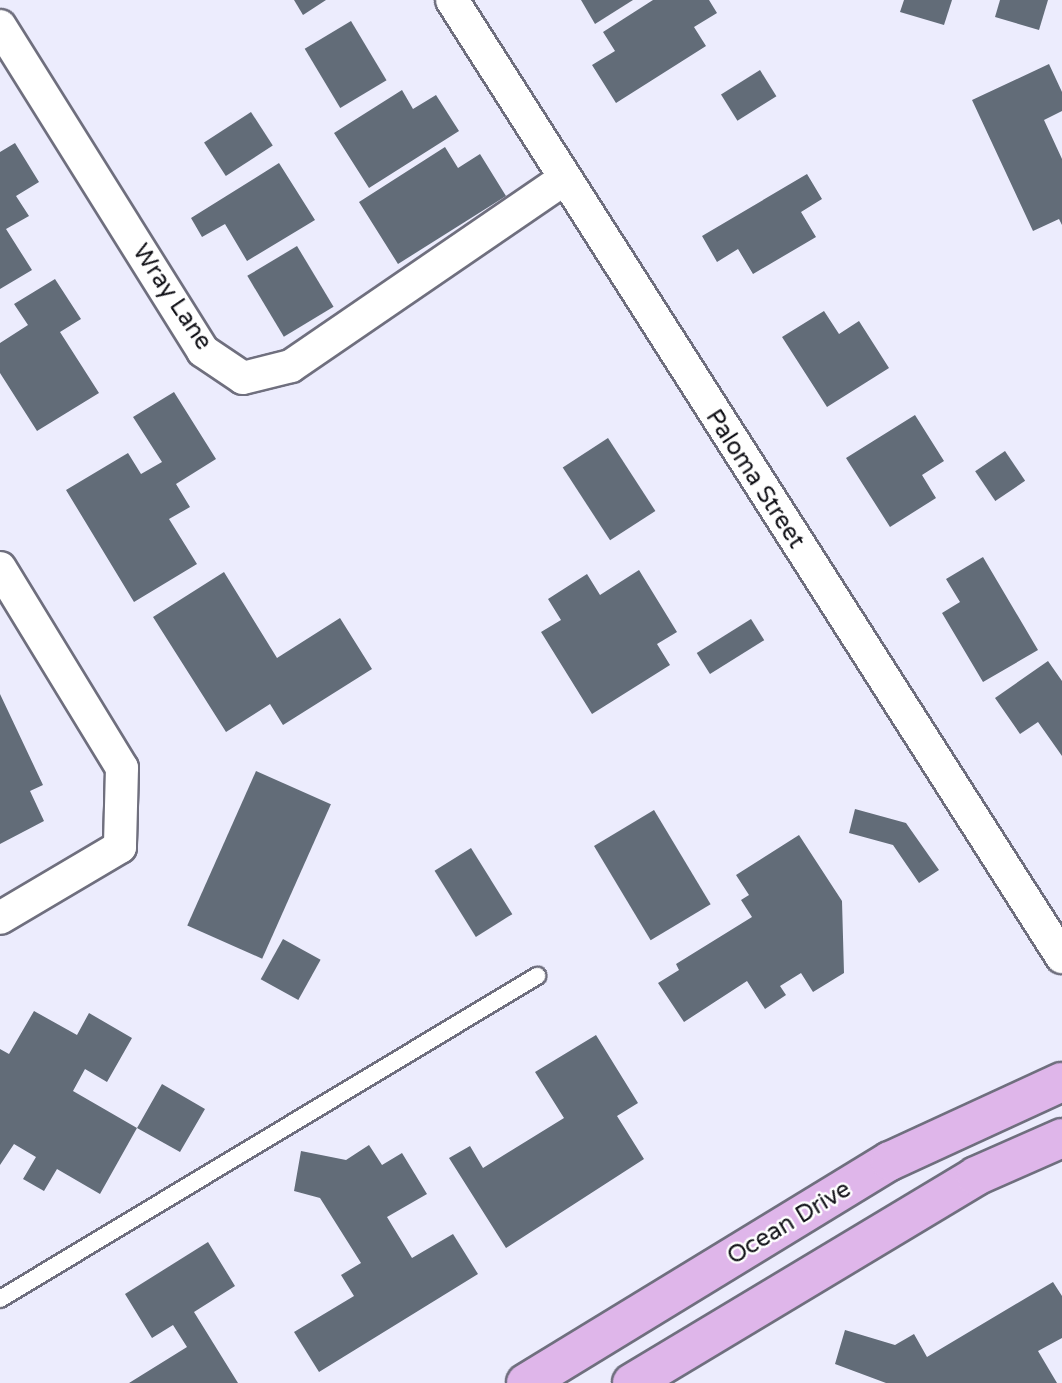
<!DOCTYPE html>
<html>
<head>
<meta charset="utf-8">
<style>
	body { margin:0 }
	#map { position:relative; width:1062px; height:1383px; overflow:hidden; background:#ececfd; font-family:"Varela Round",sans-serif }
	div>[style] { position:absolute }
	.building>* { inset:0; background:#626c78; transform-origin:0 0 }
	.roads { filter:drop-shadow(2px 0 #6f6f7e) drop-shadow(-2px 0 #6f6f7e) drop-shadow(0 2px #6f6f7e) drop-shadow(0 -2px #6f6f7e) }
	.lane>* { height:16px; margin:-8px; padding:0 8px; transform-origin:8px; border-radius:8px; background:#fff }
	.street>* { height:32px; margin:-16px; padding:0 16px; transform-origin:16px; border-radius:16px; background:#fff }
	.primary>* { height:38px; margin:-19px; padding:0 19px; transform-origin:19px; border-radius:19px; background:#dfb6ea }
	span { translate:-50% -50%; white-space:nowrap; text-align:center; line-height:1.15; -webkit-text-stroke:5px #fff; paint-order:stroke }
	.street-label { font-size:24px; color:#111117 }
</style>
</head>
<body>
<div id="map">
	<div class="building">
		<i style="clip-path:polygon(294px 0,326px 0,303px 15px)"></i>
		<i style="clip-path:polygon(581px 0,633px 0,595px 24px)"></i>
		<i style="clip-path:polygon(653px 0,709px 0,717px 13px,694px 27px,706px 46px,616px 103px,592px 65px,615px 51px,603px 32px)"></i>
		<i style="clip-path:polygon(904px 0,952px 0,944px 25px,900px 12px)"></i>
		<i style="clip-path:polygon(1000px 0,1048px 0,1039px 30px,995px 17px)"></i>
		<i style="left:351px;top:21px;width:69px;height:54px;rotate:59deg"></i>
		<i style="clip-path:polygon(1049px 64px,1062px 92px,1062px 111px,1044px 120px,1062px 159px,1062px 225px,1059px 219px,1033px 231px,972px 100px)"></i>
		<i style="left:760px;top:70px;width:31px;height:46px;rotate:58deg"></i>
		<i style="clip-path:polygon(402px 90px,413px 109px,436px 95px,459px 131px,369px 188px,334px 133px)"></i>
		<i style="left:251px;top:112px;width:40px;height:56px;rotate:57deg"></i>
		<i style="clip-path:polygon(15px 143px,39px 182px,16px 196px,29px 216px,6px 229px,32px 270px,0 289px,0 152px)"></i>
		<i style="clip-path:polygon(445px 147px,458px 168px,480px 154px,506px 196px,398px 264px,359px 202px)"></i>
		<i style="clip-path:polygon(279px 163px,315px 220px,247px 261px,225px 224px,202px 237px,191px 218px)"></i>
		<i style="clip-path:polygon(807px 174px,822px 199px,801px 212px,816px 237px,753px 274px,738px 249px,717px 262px,702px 236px)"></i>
		<i style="left:297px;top:246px;width:71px;height:58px;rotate:59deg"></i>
		<i style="clip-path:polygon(55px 279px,81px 319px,60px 332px,99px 393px,37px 431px,0 373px,0 343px,28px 325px,14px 304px)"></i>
		<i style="clip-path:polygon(824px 311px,839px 334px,859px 321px,889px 368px,827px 407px,782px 337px)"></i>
		<i style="clip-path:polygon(174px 392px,216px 459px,176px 484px,190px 507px,169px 519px,197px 564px,134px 602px,66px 490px,128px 453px,141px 474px,162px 462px,133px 417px)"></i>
		<i style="clip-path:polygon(915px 415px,944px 461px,922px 475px,936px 498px,890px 527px,846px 458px)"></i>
		<i style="left:608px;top:438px;width:87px;height:54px;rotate:57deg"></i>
		<i style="left:1005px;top:451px;width:36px;height:36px;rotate:56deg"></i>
		<i style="clip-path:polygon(983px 557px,1038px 650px,983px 682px,942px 613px,960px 602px,946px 579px)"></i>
		<i style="clip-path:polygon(639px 570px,677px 632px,657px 644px,670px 665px,592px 714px,541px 632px,561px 620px,548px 599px,587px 574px,600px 595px)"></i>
		<i style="clip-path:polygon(224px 572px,277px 658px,340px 618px,372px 669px,283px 725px,270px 704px,226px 732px,153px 617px)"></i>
		<i style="left:751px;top:619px;width:25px;height:64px;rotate:58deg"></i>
		<i style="clip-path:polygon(1048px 661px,1062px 681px,1062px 756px,1038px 722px,1020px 734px,995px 698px)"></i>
		<i style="clip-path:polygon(0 694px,43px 785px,30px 791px,44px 821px,0 844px)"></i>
		<i style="left:256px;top:771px;width:82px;height:169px;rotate:24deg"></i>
		<i style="clip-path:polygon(855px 809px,906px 823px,939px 870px,919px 883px,893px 845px,849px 833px)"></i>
		<i style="left:654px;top:810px;width:110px;height:70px;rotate:59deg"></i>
		<i style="clip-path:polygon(799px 835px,842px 901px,844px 973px,813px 992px,801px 973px,780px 986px,786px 995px,765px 1009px,747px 981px,684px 1022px,658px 983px,679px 970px,676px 964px,752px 917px,741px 900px,749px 895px,736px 875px)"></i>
		<i style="left:471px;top:848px;width:78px;height:43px;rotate:58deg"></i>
		<i style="left:283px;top:939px;width:43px;height:46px;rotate:29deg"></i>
		<i style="clip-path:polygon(34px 1011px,77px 1035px,89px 1013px,132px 1038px,107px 1082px,85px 1069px,73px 1091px,137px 1128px,162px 1084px,205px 1109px,180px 1152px,137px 1128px,100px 1194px,57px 1169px,44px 1191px,23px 1179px,36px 1157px,14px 1144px,0 1165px,0 1049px,9px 1054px)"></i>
		<i style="clip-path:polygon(596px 1035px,638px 1103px,617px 1116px,644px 1159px,506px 1248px,449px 1158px,470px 1146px,483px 1168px,564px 1118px,535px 1072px)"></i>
		<i style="clip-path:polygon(369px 1145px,382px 1165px,402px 1153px,427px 1194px,387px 1217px,412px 1258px,453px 1234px,478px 1274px,319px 1372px,294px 1332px,354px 1296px,341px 1275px,361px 1263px,320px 1198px,294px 1191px,301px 1151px,346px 1160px)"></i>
		<i style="clip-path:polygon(208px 1242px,235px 1286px,194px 1312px,238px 1383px,129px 1383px,187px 1347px,173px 1325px,152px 1338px,125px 1294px)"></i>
		<i style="clip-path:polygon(1053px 1282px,1062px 1296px,1062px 1338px,1038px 1351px,1057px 1383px,886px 1383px,835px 1364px,845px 1330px,895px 1345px,914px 1334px,927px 1357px)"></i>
	</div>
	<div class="roads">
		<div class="lane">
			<i style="left:0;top:1299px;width:627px;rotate:-31.03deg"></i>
		</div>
		<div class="street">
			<i style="left:452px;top:0;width:1135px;rotate:57.49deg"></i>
			<i style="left:0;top:26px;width:383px;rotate:58deg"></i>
			<i style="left:203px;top:351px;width:48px;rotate:34deg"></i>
			<i style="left:243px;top:378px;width:49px;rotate:-14deg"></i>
			<i style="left:291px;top:366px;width:330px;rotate:-34.4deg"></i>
			<i style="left:0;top:568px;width:234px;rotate:58.6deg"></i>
			<i style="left:122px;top:768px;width:79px;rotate:91.5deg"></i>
			<i style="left:120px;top:847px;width:139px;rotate:149.4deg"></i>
		</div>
		<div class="primary">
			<i style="left:526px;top:1383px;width:426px;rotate:-31.4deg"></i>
			<i style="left:890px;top:1161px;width:189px;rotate:-24.7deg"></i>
			<i style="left:632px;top:1383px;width:401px;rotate:-31deg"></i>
			<i style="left:976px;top:1176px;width:94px;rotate:-23.8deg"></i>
		</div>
	</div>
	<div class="street-label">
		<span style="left:172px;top:297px;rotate:56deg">Wray Lane</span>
		<span style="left:755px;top:479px;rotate:57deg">Paloma Street</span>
		<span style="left:789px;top:1223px;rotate:-31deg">Ocean Drive</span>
	</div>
</div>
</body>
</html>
